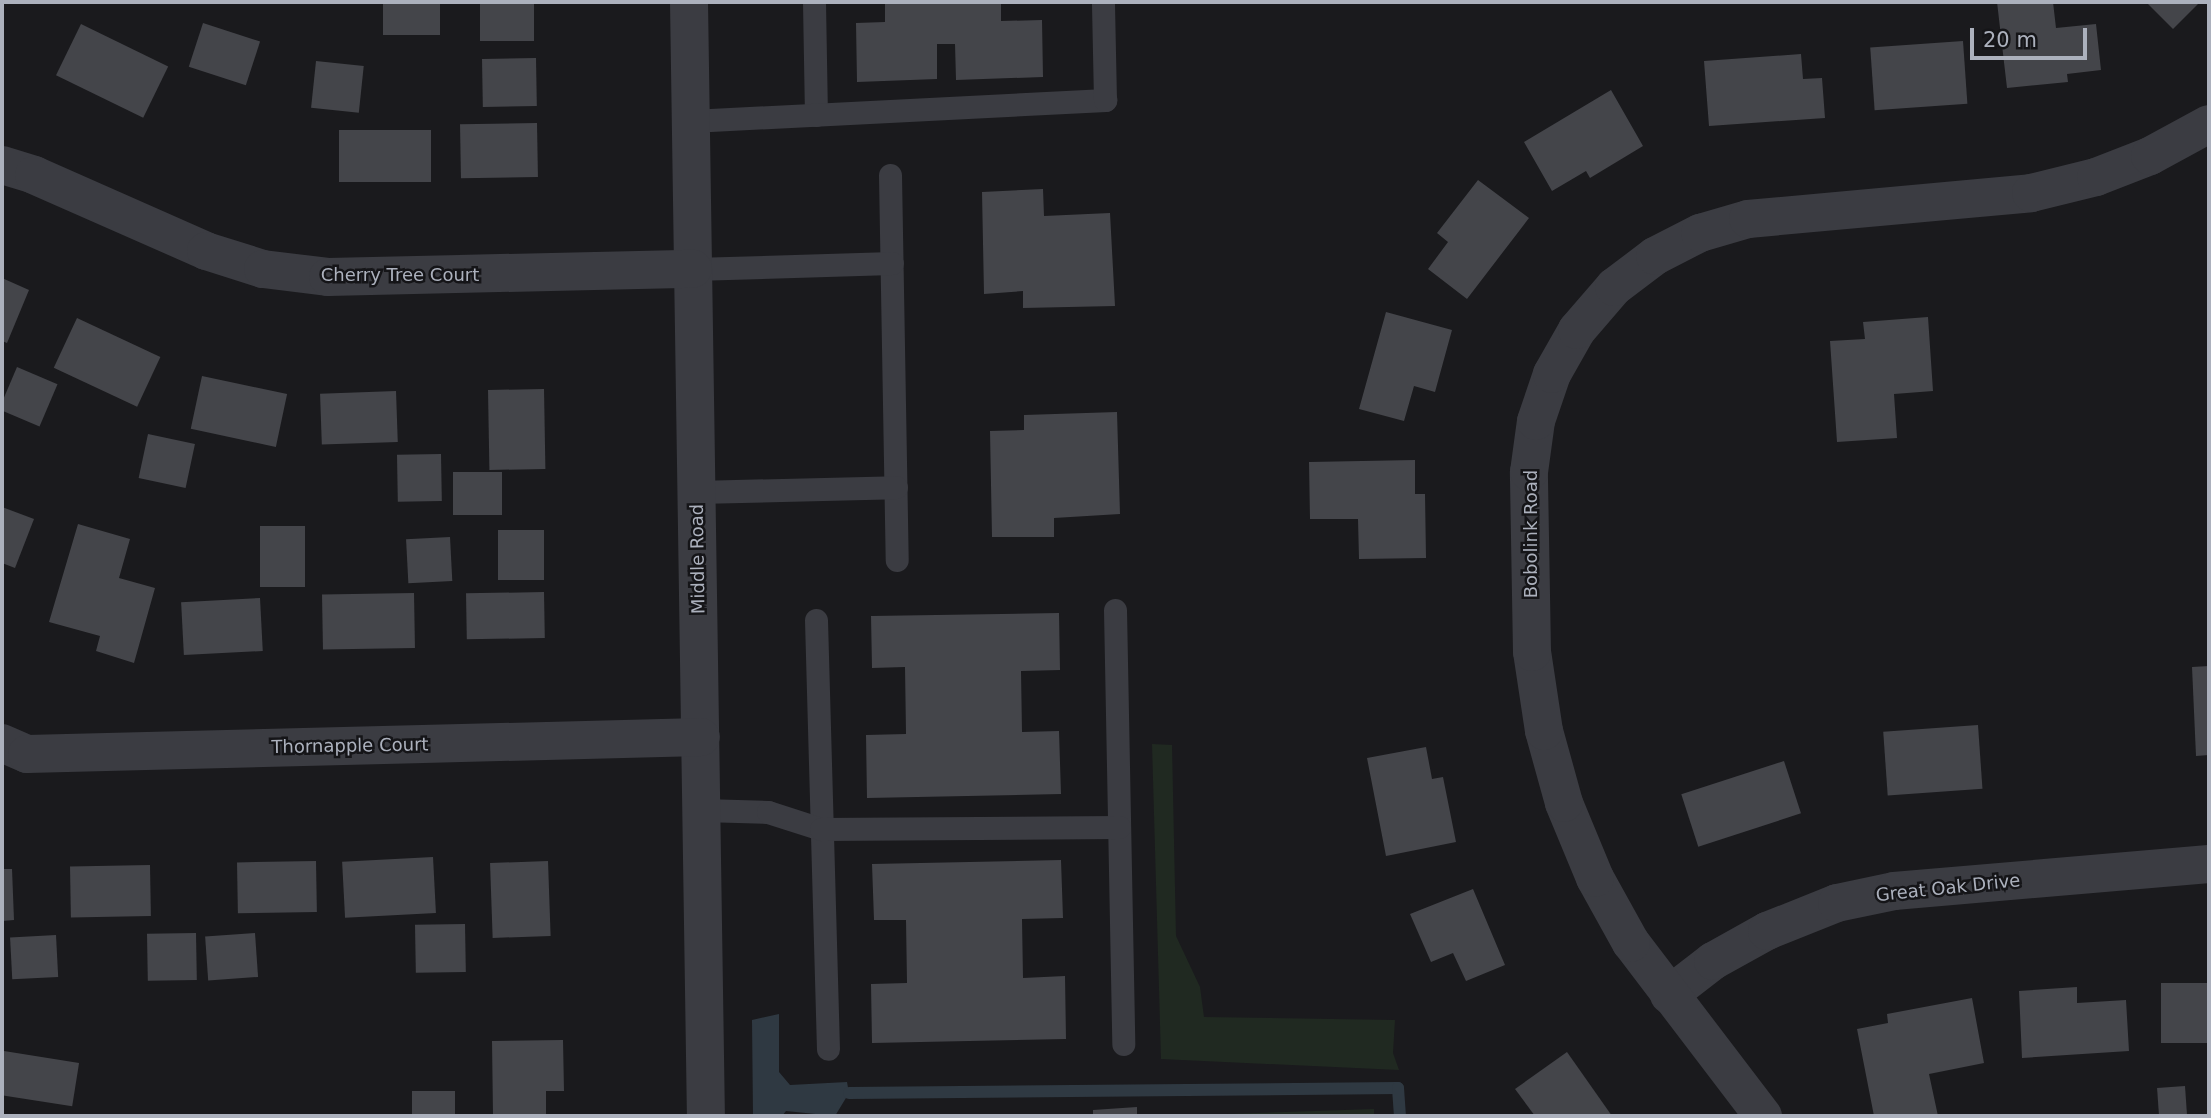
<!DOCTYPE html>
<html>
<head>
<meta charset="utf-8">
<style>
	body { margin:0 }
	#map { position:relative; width:2211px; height:1118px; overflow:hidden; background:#1a1a1d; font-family:"DejaVu Sans",sans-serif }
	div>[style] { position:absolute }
	.green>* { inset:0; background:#202921 }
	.water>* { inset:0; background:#2f3942 }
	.stream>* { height:12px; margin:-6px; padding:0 6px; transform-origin:6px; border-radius:6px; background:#2f3942 }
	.building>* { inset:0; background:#44454a; transform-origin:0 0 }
	.lane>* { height:23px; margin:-11.5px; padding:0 11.5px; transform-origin:11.5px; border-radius:11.5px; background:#3b3c42 }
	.street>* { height:38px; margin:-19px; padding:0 19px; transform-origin:19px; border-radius:19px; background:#3b3c42 }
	span { translate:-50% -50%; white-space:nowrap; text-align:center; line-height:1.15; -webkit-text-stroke:5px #151518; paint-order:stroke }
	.street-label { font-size:18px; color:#acb1bd }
	.frame { position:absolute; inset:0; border:4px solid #acb1bd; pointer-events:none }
	.scale { position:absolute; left:1970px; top:28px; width:117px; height:32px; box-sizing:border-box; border:4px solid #acb1bd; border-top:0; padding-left:9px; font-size:21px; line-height:24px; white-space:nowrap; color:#acb1bd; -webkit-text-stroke:5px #151518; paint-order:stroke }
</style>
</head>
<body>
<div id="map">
	<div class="green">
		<i style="clip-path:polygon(1152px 744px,1172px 745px,1176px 936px,1200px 987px,1204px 1017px,1395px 1020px,1393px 1053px,1399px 1070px,1161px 1059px)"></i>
		<i style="clip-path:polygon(1374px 1109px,1374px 1116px,1168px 1116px)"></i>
	</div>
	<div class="water">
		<i style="clip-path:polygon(779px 1014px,779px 1072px,790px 1085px,847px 1082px,849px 1093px,835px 1116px,786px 1111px,782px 1116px,753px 1116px,752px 1020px)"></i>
	</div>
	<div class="stream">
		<i style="left:849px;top:1093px;width:549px;rotate:-0.52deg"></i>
		<i style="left:1398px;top:1088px;width:28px;rotate:86deg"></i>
	</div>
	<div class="building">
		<i style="left:383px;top:2px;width:57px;height:33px"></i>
		<i style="left:480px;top:2px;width:54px;height:39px"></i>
		<i style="clip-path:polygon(885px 2px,1001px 2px,1001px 21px,1042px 20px,1043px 77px,956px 80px,955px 44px,937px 44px,937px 79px,857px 82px,856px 23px,885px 22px)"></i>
		<i style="clip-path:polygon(1997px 2px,2053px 2px,2056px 28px,2096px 24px,2101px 70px,2067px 74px,2068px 82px,2007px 88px)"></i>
		<i style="clip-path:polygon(2146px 2px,2200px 2px,2173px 29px)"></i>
		<i style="left:203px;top:23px;width:60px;height:46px;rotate:18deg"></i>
		<i style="left:81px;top:24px;width:97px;height:57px;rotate:26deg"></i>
		<i style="left:1963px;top:41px;width:63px;height:93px;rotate:86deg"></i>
		<i style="clip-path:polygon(1801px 54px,1803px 79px,1822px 78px,1825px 118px,1709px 126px,1704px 61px)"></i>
		<i style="left:536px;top:58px;width:48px;height:54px;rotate:89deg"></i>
		<i style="left:316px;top:61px;width:48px;height:47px;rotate:6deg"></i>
		<i style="clip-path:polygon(1611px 90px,1643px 146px,1590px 178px,1586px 171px,1552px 191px,1524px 142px)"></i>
		<i style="left:537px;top:123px;width:54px;height:77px;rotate:89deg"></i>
		<i style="left:339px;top:130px;width:92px;height:52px"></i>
		<i style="clip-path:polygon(1478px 180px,1529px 218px,1467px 299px,1428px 269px,1448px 242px,1437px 233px)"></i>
		<i style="clip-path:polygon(1043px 189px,1044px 216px,1110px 213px,1115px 306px,1023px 308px,1023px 291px,984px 294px,982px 192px)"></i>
		<i style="clip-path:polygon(2px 278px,29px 290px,7px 343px,2px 341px)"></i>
		<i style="clip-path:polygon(1386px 312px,1452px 330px,1435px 392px,1414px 386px,1404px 421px,1359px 409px)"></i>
		<i style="clip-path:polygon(1928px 317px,1933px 391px,1894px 394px,1897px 438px,1837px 442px,1830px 341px,1865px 339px,1863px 322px)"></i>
		<i style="left:77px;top:318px;width:92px;height:55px;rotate:25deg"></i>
		<i style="left:17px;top:367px;width:44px;height:46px;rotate:23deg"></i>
		<i style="left:202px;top:376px;width:87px;height:54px;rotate:12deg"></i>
		<i style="left:544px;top:389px;width:80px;height:56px;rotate:89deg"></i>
		<i style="left:396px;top:391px;width:51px;height:76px;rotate:88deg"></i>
		<i style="clip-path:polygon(1117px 412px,1120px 514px,1054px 518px,1054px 537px,992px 537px,990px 431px,1024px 430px,1024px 415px)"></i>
		<i style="left:148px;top:434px;width:48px;height:45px;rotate:12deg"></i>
		<i style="left:441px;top:454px;width:47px;height:44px;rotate:89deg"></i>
		<i style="clip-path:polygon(1415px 460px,1415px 494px,1425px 494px,1426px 558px,1359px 559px,1358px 519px,1310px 519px,1309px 462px)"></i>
		<i style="left:453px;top:472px;width:49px;height:43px"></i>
		<i style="clip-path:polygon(2px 507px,34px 519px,15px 568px,2px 563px)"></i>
		<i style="clip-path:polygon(78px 524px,130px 539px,119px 578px,155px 588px,134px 663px,96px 651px,100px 636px,49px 622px)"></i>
		<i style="left:260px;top:526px;width:45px;height:61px"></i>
		<i style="left:498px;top:530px;width:46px;height:50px"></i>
		<i style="left:450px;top:537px;width:44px;height:44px;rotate:87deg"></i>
		<i style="left:544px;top:592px;width:46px;height:78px;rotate:89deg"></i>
		<i style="left:414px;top:593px;width:55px;height:92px;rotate:89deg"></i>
		<i style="left:260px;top:598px;width:53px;height:79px;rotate:87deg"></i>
		<i style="clip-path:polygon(1059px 613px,1060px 670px,1021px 671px,1022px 732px,1059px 731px,1061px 794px,867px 798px,866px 735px,906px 734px,905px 667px,872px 668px,871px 616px)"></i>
		<i style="clip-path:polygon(2209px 666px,2209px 755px,2196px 756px,2192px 667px)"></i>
		<i style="left:1978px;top:725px;width:64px;height:95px;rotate:86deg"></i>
		<i style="clip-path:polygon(1426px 747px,1432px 779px,1443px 777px,1456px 842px,1386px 856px,1367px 758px)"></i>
		<i style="left:1784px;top:761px;width:55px;height:108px;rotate:72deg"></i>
		<i style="left:433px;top:857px;width:56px;height:91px;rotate:87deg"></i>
		<i style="clip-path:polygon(1061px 860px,1063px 918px,1022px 919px,1023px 978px,1065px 976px,1066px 1039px,872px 1043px,871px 984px,907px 983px,906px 920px,874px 920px,872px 864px)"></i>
		<i style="left:316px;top:861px;width:51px;height:79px;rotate:89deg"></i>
		<i style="left:548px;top:861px;width:75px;height:58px;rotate:88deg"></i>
		<i style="left:150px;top:865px;width:51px;height:80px;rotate:89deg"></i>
		<i style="clip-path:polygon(2px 869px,12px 869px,14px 920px,2px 921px)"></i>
		<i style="clip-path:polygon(1473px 889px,1505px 965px,1466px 981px,1453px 953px,1431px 962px,1410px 914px)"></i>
		<i style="left:465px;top:924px;width:48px;height:50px;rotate:89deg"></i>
		<i style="left:196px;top:933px;width:47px;height:49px;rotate:89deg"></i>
		<i style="left:255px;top:933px;width:44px;height:50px;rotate:86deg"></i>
		<i style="left:56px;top:935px;width:42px;height:46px;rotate:87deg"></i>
		<i style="left:2209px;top:983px;width:60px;height:48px;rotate:90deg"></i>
		<i style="clip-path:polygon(2077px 987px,2077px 1003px,2126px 1000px,2129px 1051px,2022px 1058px,2019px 991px)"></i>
		<i style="clip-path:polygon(1972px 998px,1984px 1063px,1929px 1074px,1938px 1116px,1874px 1116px,1857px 1029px,1888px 1023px,1887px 1014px)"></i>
		<i style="clip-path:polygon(563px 1040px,564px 1091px,546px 1091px,546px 1116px,493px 1116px,492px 1041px)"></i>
		<i style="left:4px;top:1051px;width:76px;height:44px;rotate:9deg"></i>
		<i style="clip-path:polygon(1567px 1052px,1612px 1116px,1535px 1116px,1515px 1089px)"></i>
		<i style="left:2185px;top:1086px;width:30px;height:28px;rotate:86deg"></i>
		<i style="left:412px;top:1091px;width:43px;height:25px"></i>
		<i style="clip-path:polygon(1137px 1107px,1137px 1116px,1093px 1116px,1093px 1110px)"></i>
	</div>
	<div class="lane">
		<i style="left:814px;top:2px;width:113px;rotate:89deg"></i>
		<i style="left:691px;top:121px;width:415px;rotate:-2.9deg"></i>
		<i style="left:1105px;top:100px;width:98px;rotate:-91.2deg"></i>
		<i style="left:890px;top:175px;width:385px;rotate:89deg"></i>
		<i style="left:693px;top:269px;width:199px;rotate:-1.7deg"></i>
		<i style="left:697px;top:492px;width:199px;rotate:-1.4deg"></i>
		<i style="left:1115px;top:610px;width:434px;rotate:88.9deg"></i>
		<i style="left:816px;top:620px;width:429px;rotate:88.4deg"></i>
		<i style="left:702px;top:810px;width:66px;rotate:1.7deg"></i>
		<i style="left:768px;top:812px;width:56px;rotate:17.8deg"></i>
		<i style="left:821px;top:829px;width:298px;rotate:-0.4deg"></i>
	</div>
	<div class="street">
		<i style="left:689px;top:2px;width:1114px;rotate:89.13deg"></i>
		<i style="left:2px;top:165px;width:34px;rotate:17deg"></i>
		<i style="left:34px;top:175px;width:188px;rotate:23.8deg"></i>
		<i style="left:206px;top:251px;width:60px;rotate:17.5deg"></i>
		<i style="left:263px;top:269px;width:65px;rotate:7deg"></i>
		<i style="left:328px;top:277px;width:365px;rotate:-1.3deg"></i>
		<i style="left:2px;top:743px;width:27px;rotate:24deg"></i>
		<i style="left:27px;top:754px;width:674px;rotate:-1.44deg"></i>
		<i style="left:1669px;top:995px;width:56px;rotate:-37.7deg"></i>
		<i style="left:1713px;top:961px;width:62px;rotate:-29.1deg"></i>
		<i style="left:1767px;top:931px;width:75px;rotate:-21.8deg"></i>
		<i style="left:1837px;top:903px;width:58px;rotate:-11.9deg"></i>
		<i style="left:1894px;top:891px;width:316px;rotate:-4.9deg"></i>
		<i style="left:1763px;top:1116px;width:218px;rotate:-127.3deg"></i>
		<i style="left:1631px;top:943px;width:74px;rotate:-119deg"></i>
		<i style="left:1595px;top:878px;width:81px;rotate:-112.5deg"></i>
		<i style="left:1564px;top:803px;width:75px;rotate:-105.5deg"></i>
		<i style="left:1544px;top:731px;width:80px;rotate:-98.6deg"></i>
		<i style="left:1532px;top:652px;width:180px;rotate:-91deg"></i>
		<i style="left:1529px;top:472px;width:51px;rotate:-82.2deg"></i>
		<i style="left:1536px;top:421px;width:50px;rotate:-71.2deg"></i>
		<i style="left:1552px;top:374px;width:51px;rotate:-60.4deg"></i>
		<i style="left:1577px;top:330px;width:57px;rotate:-49.3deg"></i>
		<i style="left:1614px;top:287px;width:51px;rotate:-37.1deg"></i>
		<i style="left:1655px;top:256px;width:51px;rotate:-27.1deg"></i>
		<i style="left:1700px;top:233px;width:50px;rotate:-16.3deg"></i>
		<i style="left:1748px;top:219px;width:284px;rotate:-5.2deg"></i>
		<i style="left:2031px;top:193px;width:67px;rotate:-13.8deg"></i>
		<i style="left:2096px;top:177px;width:58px;rotate:-21.3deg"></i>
		<i style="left:2150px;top:156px;width:67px;rotate:-28.5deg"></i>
	</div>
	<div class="street-label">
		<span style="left:400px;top:275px">Cherry Tree Court</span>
		<span style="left:1531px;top:534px;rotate:-90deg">Bobolink Road</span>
		<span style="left:698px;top:559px;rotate:-91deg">Middle Road</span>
		<span style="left:350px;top:746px;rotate:-1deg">Thornapple Court</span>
		<span style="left:1948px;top:888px;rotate:-6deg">Great Oak Drive</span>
	</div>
	<div class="frame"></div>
	<div class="scale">20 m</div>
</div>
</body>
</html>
